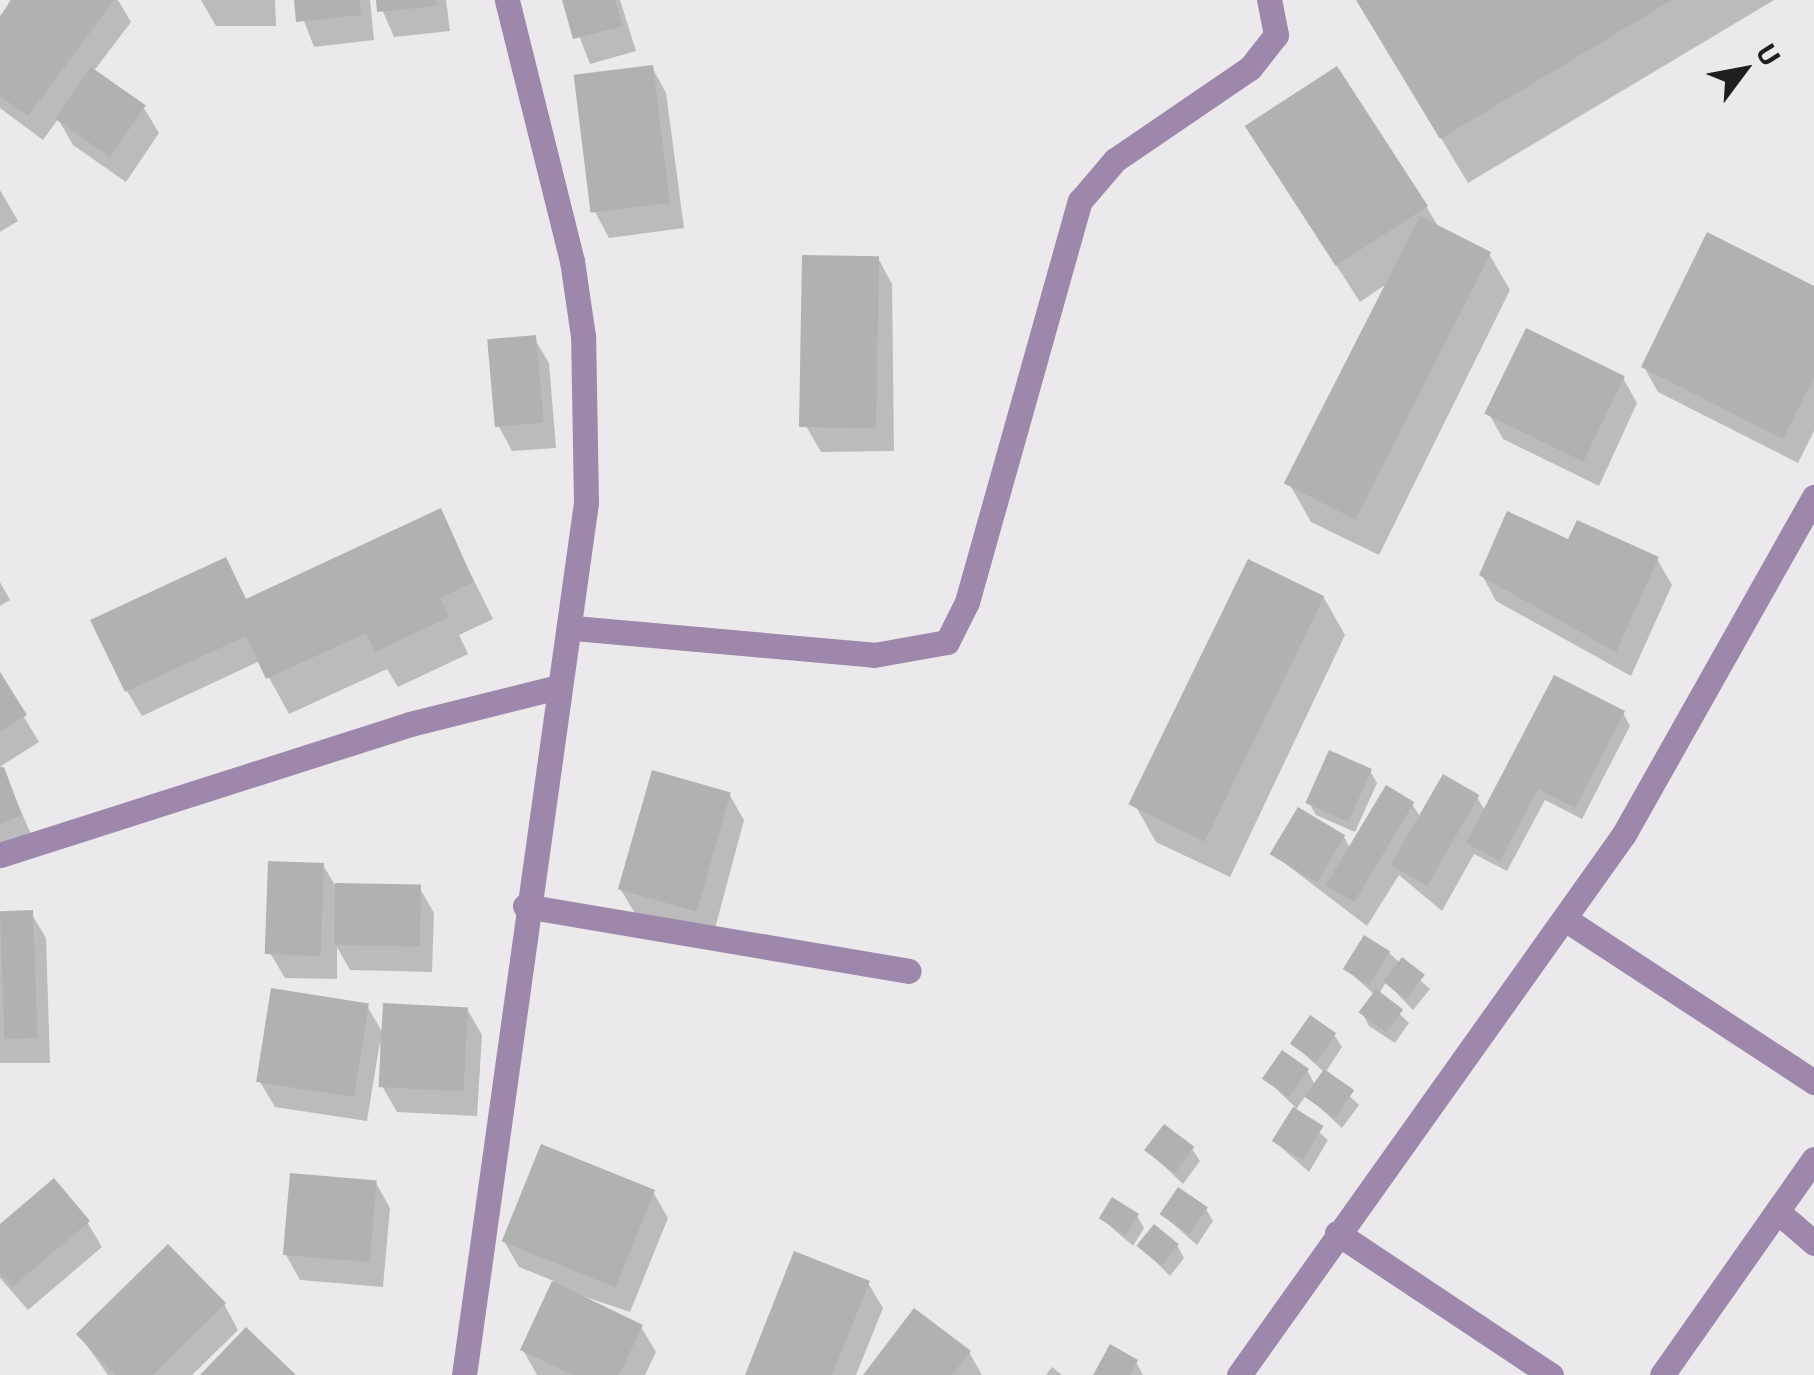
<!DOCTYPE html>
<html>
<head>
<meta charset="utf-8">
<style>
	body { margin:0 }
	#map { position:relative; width:1814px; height:1375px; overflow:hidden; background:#ece9ed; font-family:"Exo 2",sans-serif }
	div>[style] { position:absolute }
	.shadow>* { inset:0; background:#0003 }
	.building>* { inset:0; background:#afb2af; transform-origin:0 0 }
	.minor>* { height:25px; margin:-12.5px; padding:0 12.5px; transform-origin:12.5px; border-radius:12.5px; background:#9d87ab }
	span { translate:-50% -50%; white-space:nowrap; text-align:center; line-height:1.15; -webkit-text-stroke:8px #ece9ed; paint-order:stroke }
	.north { position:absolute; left:1694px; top:20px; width:100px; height:100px; -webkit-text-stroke:8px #ece9ed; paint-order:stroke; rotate:58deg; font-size:28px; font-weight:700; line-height:40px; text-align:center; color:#1f1e20 }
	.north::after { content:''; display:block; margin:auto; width:35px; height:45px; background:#1f1e20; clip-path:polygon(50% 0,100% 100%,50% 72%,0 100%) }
</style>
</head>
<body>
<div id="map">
	<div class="shadow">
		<i style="clip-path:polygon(10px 0,118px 0,131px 22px,93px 72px,144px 108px,159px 133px,126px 182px,73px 145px,58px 119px,43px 140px,0 108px,0 20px)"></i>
		<i style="clip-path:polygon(275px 0,276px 26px,216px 26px,201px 0)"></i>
		<i style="clip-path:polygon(296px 0,370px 0,374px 40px,314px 47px)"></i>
		<i style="clip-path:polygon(378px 0,446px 0,450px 31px,394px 37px)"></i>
		<i style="clip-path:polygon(565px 0,620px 0,636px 51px,590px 64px)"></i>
		<i style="clip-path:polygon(1358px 0,1774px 0,1468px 183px)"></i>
		<i style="clip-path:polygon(652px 67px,666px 93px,684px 228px,609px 238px,595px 212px)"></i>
		<i style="clip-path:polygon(1248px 128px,1426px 206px,1439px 228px,1489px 254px,1510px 290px,1379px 555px,1311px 522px,1290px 485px,1391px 281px,1360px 302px)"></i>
		<i style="clip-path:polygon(0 190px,18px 221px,0 232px)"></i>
		<i style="clip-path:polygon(878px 258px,892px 284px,894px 451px,821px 452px,806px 426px)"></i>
		<i style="clip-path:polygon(1814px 289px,1814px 431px,1798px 463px,1658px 392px,1644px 367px)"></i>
		<i style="clip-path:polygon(534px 338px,549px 363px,556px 448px,512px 451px,498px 425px)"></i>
		<i style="clip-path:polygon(1623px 378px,1637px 403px,1599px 486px,1503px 439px,1489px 414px)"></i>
		<i style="clip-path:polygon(440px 512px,493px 619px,459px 635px,468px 654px,398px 687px,387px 669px,289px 714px,260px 661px,142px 716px,127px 691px,225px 561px,247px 601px)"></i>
		<i style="clip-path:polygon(1570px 542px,1657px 559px,1672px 585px,1631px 676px,1496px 601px,1482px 575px)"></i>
		<i style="clip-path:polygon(0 582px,10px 600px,0 606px)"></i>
		<i style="clip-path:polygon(1324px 598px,1345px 635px,1230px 877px,1156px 842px,1135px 805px)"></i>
		<i style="clip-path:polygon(0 677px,39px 742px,1px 766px,34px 841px,0 854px)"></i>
		<i style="clip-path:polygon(1623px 713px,1630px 726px,1582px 819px,1545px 800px,1507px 871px,1474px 854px,1442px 911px,1399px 875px,1367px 926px,1274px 855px,1344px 837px,1350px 848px,1412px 804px,1421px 818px,1477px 797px,1485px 811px)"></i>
		<i style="clip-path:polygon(1370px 771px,1377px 783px,1355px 832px,1316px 815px,1309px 803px)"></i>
		<i style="clip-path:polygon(729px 794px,744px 820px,713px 936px,636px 915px,621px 890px)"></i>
		<i style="clip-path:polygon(323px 865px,335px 885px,419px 887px,434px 913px,432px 972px,350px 970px,337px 947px,337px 979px,285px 978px,270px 953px)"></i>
		<i style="clip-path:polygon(0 913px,31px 913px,46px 938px,50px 1063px,0 1063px)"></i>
		<i style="clip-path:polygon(1389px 953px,1430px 989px,1413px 1010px,1386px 982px,1379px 994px,1409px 1023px,1395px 1043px,1369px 1026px,1362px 1013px,1375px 995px,1347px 970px)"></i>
		<i style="clip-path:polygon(367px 1006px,384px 1035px,467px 1009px,482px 1035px,477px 1116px,397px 1112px,382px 1086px,380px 1041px,367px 1121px,275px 1107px,260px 1082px)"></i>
		<i style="clip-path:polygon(1334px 1035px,1342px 1047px,1325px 1073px,1359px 1105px,1342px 1128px,1306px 1095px,1295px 1111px,1328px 1140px,1309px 1172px,1274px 1141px,1295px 1107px,1266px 1079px,1307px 1070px,1315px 1085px,1324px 1072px,1293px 1044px)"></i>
		<i style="clip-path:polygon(1192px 1149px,1200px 1161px,1183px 1184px,1147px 1150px)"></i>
		<i style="clip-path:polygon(376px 1183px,390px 1208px,383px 1287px,300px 1280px,286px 1255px)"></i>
		<i style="clip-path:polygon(653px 1192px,668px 1218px,630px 1312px,559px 1288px,641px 1327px,656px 1352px,645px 1375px,537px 1375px,523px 1350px,554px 1281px,519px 1267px,504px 1241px)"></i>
		<i style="clip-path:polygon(1206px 1209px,1213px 1221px,1197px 1245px,1163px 1215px)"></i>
		<i style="clip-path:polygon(1137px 1216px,1144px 1228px,1133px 1246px,1102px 1219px)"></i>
		<i style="clip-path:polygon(87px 1222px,102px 1247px,28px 1310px,0 1278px,0 1227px)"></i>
		<i style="clip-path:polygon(1177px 1245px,1184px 1258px,1170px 1276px,1140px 1246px)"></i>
		<i style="clip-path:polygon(868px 1283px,883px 1308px,856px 1375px,748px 1375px)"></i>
		<i style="clip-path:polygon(224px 1304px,238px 1330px,192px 1375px,108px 1375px,79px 1335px)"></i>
		<i style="clip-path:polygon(969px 1352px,982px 1375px,866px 1375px)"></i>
		<i style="clip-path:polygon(1136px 1362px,1143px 1375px,1096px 1375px)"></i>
		<i style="clip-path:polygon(1052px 1367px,1062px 1375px,1046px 1375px)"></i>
	</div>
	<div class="building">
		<i style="clip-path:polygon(12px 0,114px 0,28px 116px,0 96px,0 16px)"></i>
		<i style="clip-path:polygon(294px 0,359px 0,361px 15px,296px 22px)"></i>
		<i style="clip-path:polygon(376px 0,436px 0,437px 6px,377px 12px)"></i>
		<i style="clip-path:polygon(562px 0,615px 0,623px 26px,573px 39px)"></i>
		<i style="clip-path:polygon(1356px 0,1672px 0,1440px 139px)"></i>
		<i style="left:653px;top:65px;width:139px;height:80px;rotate:83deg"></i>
		<i style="left:1337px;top:66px;width:167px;height:110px;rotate:57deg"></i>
		<i style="left:91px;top:67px;width:67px;height:63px;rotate:35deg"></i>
		<i style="left:1420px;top:216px;width:80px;height:300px;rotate:27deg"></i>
		<i style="clip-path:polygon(1707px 232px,1814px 286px,1814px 377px,1783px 439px,1641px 367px)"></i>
		<i style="left:802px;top:255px;width:77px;height:172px;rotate:1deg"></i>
		<i style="left:1526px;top:328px;width:110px;height:95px;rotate:26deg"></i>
		<i style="left:536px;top:335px;width:88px;height:49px;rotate:85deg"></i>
		<i style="clip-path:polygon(441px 508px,474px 582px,440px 598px,449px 617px,375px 652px,366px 633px,266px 679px,246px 636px,125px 692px,90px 620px,226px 557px,246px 599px)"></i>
		<i style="clip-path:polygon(1507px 511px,1568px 539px,1577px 520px,1659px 557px,1616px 652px,1479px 575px)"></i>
		<i style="left:1248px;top:559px;width:85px;height:273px;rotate:26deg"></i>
		<i style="clip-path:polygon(0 672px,27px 715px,0 732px)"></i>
		<i style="clip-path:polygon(1554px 675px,1625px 711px,1575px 808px,1538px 789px,1500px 861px,1466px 843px)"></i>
		<i style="left:1329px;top:750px;width:47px;height:58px;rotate:24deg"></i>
		<i style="clip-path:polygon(4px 767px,22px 815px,0 824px,0 768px)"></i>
		<i style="left:652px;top:770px;width:82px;height:124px;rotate:16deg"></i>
		<i style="left:1443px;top:774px;width:42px;height:105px;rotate:30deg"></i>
		<i style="left:1386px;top:785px;width:33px;height:117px;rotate:31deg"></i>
		<i style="left:1298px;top:807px;width:55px;height:55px;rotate:31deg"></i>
		<i style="left:268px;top:861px;width:56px;height:93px;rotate:2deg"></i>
		<i style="left:335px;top:883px;width:86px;height:62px;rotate:1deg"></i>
		<i style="left:33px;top:910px;width:128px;height:33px;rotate:88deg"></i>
		<i style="left:1364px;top:935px;width:31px;height:40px;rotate:32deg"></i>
		<i style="left:1402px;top:957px;width:29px;height:31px;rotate:38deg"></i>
		<i style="left:271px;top:988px;width:99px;height:95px;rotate:9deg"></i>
		<i style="left:1376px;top:989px;width:34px;height:29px;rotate:37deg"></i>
		<i style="left:383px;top:1003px;width:85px;height:84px;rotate:3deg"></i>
		<i style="left:1310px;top:1015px;width:32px;height:35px;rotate:35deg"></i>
		<i style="left:1282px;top:1050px;width:33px;height:35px;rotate:35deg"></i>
		<i style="left:1324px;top:1069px;width:37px;height:34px;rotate:35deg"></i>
		<i style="left:1293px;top:1107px;width:36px;height:40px;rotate:32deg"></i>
		<i style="left:1164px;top:1124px;width:38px;height:33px;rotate:37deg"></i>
		<i style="left:541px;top:1144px;width:123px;height:105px;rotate:22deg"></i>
		<i style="left:290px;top:1173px;width:87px;height:82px;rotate:5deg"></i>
		<i style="clip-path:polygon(54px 1178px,90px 1221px,12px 1287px,0 1273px,0 1224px)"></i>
		<i style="left:1178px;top:1187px;width:36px;height:33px;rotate:34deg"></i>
		<i style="left:1112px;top:1197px;width:32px;height:25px;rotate:32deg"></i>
		<i style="left:1154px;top:1224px;width:32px;height:28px;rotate:39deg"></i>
		<i style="clip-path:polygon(168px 1244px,226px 1303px,153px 1375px,115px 1375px,76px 1334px)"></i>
		<i style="clip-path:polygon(794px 1251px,870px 1281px,832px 1375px,745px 1375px)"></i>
		<i style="clip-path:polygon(552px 1281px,643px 1325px,619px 1375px,573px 1375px,520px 1350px)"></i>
		<i style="clip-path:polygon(914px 1308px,971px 1351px,952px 1375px,863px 1375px)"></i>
		<i style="clip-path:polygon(246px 1327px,296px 1375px,200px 1375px)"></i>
		<i style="clip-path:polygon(1110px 1344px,1138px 1360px,1130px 1375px,1093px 1375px)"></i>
	</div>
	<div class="minor">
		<i style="left:574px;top:628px;width:301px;rotate:5.1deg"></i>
		<i style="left:874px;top:655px;width:74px;rotate:-10.1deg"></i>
		<i style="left:947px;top:642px;width:45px;rotate:-63.4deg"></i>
		<i style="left:967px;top:602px;width:417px;rotate:-74.3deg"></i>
		<i style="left:1080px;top:201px;width:54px;rotate:-49.5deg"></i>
		<i style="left:1115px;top:160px;width:163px;rotate:-34.3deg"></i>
		<i style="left:1250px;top:68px;width:42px;rotate:-51.8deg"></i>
		<i style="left:1276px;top:35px;width:36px;rotate:-101deg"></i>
		<i style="left:0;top:855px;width:430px;rotate:-17.7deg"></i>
		<i style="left:410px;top:724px;width:148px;rotate:-14deg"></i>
		<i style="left:525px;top:906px;width:389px;rotate:9.6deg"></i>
		<i style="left:1565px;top:919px;width:298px;rotate:33.2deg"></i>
		<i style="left:1778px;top:1212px;width:48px;rotate:40.7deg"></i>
		<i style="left:1337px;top:1233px;width:257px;rotate:33.6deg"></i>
		<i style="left:464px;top:1375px;width:881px;rotate:-82.04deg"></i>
		<i style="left:586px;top:502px;width:166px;rotate:-91deg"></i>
		<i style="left:583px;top:336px;width:76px;rotate:-98.3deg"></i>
		<i style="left:572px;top:261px;width:269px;rotate:-104deg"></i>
		<i style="left:1239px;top:1375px;width:664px;rotate:-54.56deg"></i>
		<i style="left:1624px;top:834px;width:387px;rotate:-60.6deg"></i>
		<i style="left:1662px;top:1375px;width:264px;rotate:-54.9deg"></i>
	</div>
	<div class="north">U</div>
</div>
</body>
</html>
